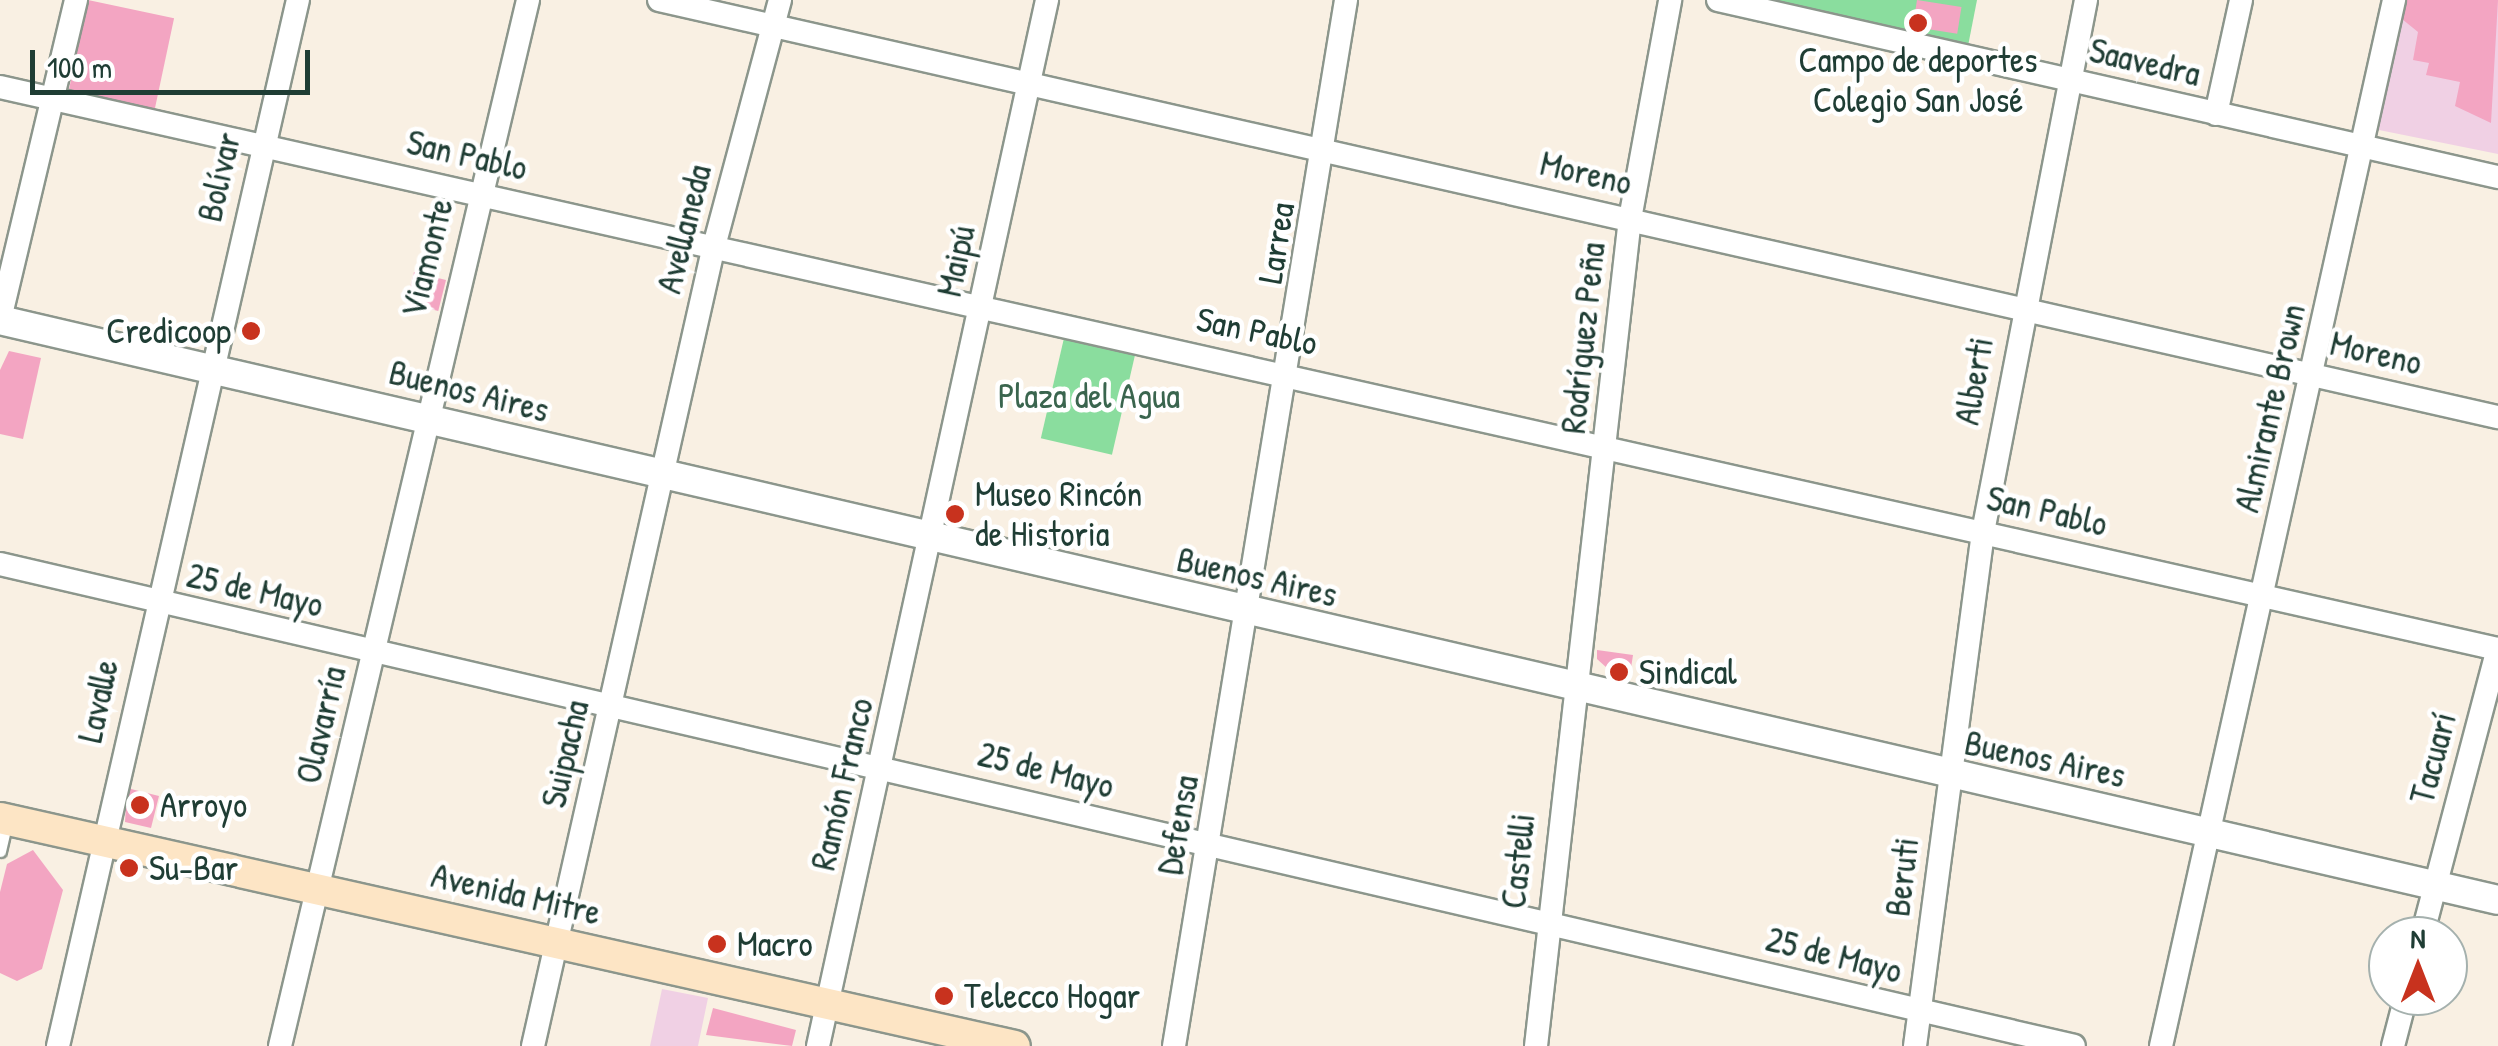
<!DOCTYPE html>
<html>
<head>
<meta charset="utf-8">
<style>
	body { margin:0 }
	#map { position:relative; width:2498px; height:1046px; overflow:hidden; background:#f9f0e3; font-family:"Patrick Hand",sans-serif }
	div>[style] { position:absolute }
	.built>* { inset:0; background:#f0d0e4 }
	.green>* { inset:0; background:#8add9e; transform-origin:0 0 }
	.building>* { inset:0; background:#f3a5c2; transform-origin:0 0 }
	.roads { filter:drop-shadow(2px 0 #8c968c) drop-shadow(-2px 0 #8c968c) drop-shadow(0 2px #8c968c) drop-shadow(0 -2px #8c968c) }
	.service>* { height:11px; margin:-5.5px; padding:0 5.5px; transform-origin:5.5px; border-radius:5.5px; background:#fff }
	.minor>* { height:22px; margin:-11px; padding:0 11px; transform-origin:11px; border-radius:11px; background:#fff }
	.tertiary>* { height:28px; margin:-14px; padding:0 14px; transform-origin:14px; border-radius:14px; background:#fff }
	.secondary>* { height:30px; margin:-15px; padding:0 15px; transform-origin:15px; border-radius:15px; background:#fde5c5 }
	.dots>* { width:28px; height:28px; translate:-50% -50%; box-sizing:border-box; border:5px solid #fff; border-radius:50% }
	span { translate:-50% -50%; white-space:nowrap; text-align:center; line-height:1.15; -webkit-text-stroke:9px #fff; paint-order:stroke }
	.poi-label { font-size:35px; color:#1f3d34 }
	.right { translate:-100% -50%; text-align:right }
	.left { translate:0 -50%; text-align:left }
	.street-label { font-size:35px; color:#1f3d34 }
	.park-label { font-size:35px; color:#3a654e }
	.north { position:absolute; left:2368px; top:916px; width:100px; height:100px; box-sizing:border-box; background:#fff; border:2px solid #a5b1ae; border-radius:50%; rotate:0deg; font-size:28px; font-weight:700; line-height:40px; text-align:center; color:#1f3d34 }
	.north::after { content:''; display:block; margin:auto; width:35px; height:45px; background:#c8321e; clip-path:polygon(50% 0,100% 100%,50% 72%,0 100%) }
	.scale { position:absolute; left:30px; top:50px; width:280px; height:45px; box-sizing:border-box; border:5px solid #1f3d34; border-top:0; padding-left:12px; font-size:30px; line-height:35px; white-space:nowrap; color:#1f3d34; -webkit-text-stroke:8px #fff; paint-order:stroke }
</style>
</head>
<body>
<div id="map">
	<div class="built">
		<i style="clip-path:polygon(2401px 0,2498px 0,2498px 154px,2374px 129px)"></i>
		<i style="clip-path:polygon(662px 989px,708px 998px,698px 1046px,650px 1046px)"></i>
	</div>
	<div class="green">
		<i style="clip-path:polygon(1760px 0,1977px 0,1968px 46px)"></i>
		<i style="left:1064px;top:338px;width:73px;height:103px;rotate:13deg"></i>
	</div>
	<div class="building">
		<i style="left:88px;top:0;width:88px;height:93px;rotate:12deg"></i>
		<i style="left:1917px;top:0;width:45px;height:27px;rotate:9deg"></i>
		<i style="clip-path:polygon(2406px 0,2498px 0,2491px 123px,2455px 106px,2460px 82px,2426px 75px,2429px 63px,2413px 60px,2418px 32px,2402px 19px)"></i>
		<i style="left:414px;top:272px;width:33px;height:32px;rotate:14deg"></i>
		<i style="clip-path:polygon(9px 351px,41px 358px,23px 439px,0 434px,0 370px)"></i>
		<i style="clip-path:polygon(1597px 650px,1633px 655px,1628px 687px,1597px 659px)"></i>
		<i style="clip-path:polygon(127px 788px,159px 796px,151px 828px,125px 822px)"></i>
		<i style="clip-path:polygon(33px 850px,63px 890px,42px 969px,17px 981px,0 973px,0 892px,7px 864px)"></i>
		<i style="clip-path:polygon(713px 1008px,796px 1030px,792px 1046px,706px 1035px)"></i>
	</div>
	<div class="roads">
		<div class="service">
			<i style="left:0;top:851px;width:32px;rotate:-77deg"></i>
		</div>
		<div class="minor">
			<i style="left:659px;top:0;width:1886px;rotate:12.78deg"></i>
			<i style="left:1718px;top:0;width:800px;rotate:12.79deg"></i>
			<i style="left:0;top:87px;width:2560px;rotate:12.68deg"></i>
			<i style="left:2216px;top:114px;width:117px;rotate:-77.6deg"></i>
			<i style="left:0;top:319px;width:328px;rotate:-76.6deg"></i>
			<i style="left:0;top:564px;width:2129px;rotate:13.08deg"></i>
			<i style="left:2422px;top:936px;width:297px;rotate:-75.2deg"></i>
			<i style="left:58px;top:1046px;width:1073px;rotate:-77.08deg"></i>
			<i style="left:280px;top:1046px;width:1075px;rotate:-76.66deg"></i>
			<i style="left:533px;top:1046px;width:816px;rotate:-77.26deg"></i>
			<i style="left:713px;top:250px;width:259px;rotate:-75deg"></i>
			<i style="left:818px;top:1046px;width:1071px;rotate:-77.65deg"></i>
			<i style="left:1174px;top:1046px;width:1060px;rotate:-80.66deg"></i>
			<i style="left:1536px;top:1046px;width:832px;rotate:-83.52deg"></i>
			<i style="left:1630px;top:219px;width:223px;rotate:-79.6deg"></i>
			<i style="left:1915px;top:1046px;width:518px;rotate:-82.46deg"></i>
			<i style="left:1983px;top:532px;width:542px;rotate:-79.04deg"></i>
			<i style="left:2161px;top:1046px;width:1072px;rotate:-77.44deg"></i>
			<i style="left:2393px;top:1046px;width:52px;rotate:-75.4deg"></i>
		</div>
		<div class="tertiary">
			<i style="left:0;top:320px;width:2564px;rotate:13.07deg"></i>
		</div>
		<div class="secondary">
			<i style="left:0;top:818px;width:1040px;rotate:12.66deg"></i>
		</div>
	</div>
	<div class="dots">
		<i style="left:1918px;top:23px;background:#c8321e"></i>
		<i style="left:251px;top:331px;background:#c8321e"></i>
		<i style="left:955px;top:514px;background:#c8321e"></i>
		<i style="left:1619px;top:672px;background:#c8321e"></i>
		<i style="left:140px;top:805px;background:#c8321e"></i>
		<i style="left:129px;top:868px;background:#c8321e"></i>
		<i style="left:717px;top:944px;background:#c8321e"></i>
		<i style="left:944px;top:996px;background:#c8321e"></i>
	</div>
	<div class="poi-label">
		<span style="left:1918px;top:80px">Campo de deportes<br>Colegio San José</span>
		<span class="right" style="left:231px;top:331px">Credicoop</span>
		<span class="left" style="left:975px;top:514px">Museo Rincón<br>de Historia</span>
		<span class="left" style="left:1639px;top:672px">Sindical</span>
		<span class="left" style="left:160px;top:805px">Arroyo</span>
		<span class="left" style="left:149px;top:868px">Su-Bar</span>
		<span class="left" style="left:737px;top:944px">Macro</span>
		<span class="left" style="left:964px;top:996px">Telecco Hogar</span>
	</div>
	<div class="street-label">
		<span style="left:2145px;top:62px;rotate:13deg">Saavedra</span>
		<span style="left:467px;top:155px;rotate:13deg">San Pablo</span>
		<span style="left:1586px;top:173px;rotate:13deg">Moreno</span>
		<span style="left:219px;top:177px;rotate:-77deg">Bolívar</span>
		<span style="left:684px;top:229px;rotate:-76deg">Avellaneda</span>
		<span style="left:1276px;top:243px;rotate:-81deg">Larrea</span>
		<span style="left:427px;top:258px;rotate:-76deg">Viamonte</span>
		<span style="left:956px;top:261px;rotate:-78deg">Maipú</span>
		<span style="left:1257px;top:331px;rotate:12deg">San Pablo</span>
		<span style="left:1583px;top:338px;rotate:-84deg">Rodríguez Peña</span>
		<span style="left:2376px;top:353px;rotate:13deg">Moreno</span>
		<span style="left:1974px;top:381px;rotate:-80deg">Alberti</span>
		<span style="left:469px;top:391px;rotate:14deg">Buenos Aires</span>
		<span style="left:2270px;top:408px;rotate:-77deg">Almirante Brown</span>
		<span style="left:2047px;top:511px;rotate:13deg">San Pablo</span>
		<span style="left:1257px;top:577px;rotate:13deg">Buenos Aires</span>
		<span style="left:255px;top:590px;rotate:13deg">25 de Mayo</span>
		<span style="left:98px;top:701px;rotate:-78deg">Lavalle</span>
		<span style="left:321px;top:725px;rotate:-77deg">Olavarría</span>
		<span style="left:565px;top:754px;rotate:-77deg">Suipacha</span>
		<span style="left:2433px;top:758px;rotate:-75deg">Tacuarí</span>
		<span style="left:2045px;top:759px;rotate:12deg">Buenos Aires</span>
		<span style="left:1046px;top:770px;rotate:14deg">25 de Mayo</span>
		<span style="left:842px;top:784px;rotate:-77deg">Ramón Franco</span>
		<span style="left:1178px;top:825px;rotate:-80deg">Defensa</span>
		<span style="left:1518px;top:861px;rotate:-84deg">Castelli</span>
		<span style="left:1902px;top:877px;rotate:-83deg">Beruti</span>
		<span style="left:516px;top:894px;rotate:13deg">Avenida Mitre</span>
		<span style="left:1834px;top:955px;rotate:14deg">25 de Mayo</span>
	</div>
	<div class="park-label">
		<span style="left:1089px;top:396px">Plaza del Agua</span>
	</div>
	<div class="north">N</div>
	<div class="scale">100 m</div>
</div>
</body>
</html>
